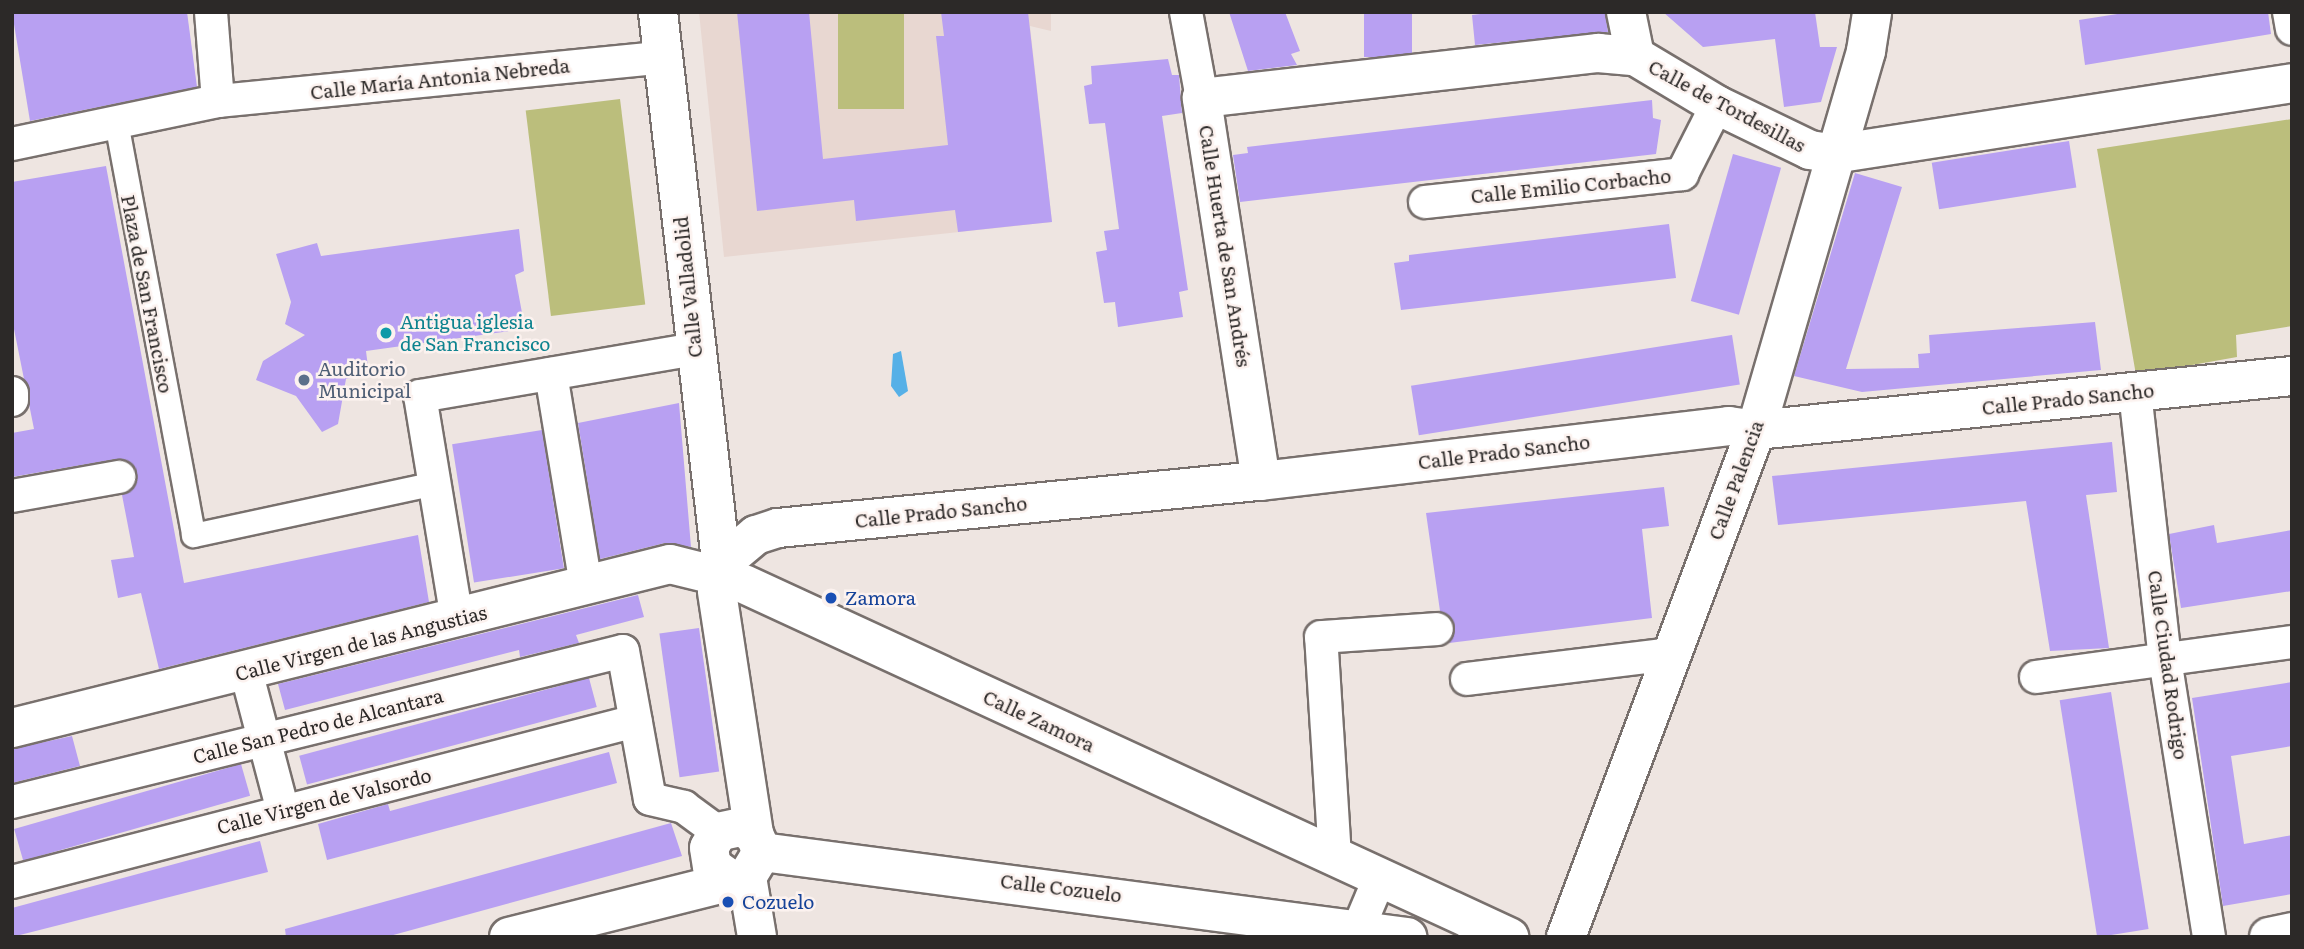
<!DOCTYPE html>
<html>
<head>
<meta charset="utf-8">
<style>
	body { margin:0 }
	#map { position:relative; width:2304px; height:949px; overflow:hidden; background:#eee5e1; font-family:Literata,serif }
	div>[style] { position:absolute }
	.built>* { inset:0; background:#e8d7d1 }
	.green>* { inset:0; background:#bbbe7c; transform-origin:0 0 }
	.water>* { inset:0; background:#56b0e7 }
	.building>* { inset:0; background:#b8a0f2; transform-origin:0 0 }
	.roads { filter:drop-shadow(2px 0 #78706d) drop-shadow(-2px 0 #78706d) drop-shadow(0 2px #78706d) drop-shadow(0 -2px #78706d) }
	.pedestrian>* { height:23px; margin:-11.5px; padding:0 11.5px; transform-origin:11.5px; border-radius:11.5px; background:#fff }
	.minor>* { height:32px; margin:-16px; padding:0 16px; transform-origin:16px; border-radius:16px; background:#fff }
	.tertiary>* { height:38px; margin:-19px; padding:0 19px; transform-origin:19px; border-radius:19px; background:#fff }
	.dots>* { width:19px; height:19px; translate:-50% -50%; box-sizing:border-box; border:4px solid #fcf2ef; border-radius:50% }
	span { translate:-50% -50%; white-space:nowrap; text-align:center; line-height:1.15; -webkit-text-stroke:5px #fcf2ef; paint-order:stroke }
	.street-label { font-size:19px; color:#2c2928 }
	.culture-label { font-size:19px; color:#0d838f }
	.left { translate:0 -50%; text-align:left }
	.service-label { font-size:19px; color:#4e5e75 }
	.transit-label { font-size:19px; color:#164399 }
	.frame { position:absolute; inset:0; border:14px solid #2c2928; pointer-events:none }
</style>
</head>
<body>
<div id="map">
	<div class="built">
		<i style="clip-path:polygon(699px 12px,1051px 12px,1051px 31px,1030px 26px,1052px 222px,724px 257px)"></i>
	</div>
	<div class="green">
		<i style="left:838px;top:12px;width:66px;height:97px"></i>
		<i style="left:620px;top:99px;width:207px;height:95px;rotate:83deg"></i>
		<i style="clip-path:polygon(2292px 119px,2292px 326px,2236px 335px,2237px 357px,2136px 375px,2097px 149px)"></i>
	</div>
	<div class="water">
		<i style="clip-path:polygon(901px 351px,908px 391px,899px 397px,891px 386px,893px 354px)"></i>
	</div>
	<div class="building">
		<i style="clip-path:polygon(12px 12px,187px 12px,197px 87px,30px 121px)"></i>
		<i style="clip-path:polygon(737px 12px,809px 12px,823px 159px,948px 145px,936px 36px,944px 36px,941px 12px,1028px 12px,1052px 222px,958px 232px,955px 210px,856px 221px,854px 200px,757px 211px)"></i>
		<i style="clip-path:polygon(1229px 12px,1285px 12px,1300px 51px,1291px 54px,1297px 65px,1248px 71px)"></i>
		<i style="left:1364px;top:12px;width:48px;height:45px"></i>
		<i style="clip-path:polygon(1497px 12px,1605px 12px,1608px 32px,1475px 45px,1472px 15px)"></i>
		<i style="clip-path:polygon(1663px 12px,1815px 12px,1820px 47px,1837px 47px,1821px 102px,1784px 107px,1775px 39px,1703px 47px)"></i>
		<i style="clip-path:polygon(2130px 12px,2268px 12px,2271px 34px,2085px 65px,2079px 20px)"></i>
		<i style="clip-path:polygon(1168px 59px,1172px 75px,1179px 75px,1182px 113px,1162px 116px,1188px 290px,1179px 292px,1183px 317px,1118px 327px,1115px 302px,1104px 303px,1096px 252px,1107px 250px,1104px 231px,1119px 229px,1105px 123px,1089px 124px,1084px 86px,1092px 84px,1091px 66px)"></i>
		<i style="clip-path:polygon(1652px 100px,1653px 118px,1661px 120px,1656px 154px,1240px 202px,1233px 155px,1248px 153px,1247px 147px)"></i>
		<i style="left:2069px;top:141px;width:47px;height:139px;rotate:81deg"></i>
		<i style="left:1733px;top:154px;width:50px;height:153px;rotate:16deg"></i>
		<i style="clip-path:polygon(106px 166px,184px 583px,418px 535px,429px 602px,159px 669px,141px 593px,118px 598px,111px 560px,134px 557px,122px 495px,136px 484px,133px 466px,116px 459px,12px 477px,12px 433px,34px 429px,12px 319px,12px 182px)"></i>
		<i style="clip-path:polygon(1855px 173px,1902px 187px,1846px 369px,1919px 368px,1918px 354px,1930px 353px,1929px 335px,2095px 322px,2101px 370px,1862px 392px,1794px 376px)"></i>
		<i style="clip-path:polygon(1669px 224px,1676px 278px,1401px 310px,1394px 263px,1409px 261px,1409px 255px)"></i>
		<i style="clip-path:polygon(519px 229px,524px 271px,515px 275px,525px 329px,366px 351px,369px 375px,346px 379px,338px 424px,322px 432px,296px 396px,256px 380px,263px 361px,305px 335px,285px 324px,291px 302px,276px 254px,317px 243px,321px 256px)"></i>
		<i style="left:1732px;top:335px;width:50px;height:325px;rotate:81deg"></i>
		<i style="clip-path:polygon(679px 403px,691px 547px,665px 543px,600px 559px,578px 423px)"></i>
		<i style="left:542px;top:430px;width:140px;height:91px;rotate:81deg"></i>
		<i style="clip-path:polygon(2112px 442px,2117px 492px,2086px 495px,2109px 648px,2050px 651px,2026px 501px,1778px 525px,1772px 476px)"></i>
		<i style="clip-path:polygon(1664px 487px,1669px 526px,1642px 529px,1652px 618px,1449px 643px,1455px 627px,1440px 611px,1426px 513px)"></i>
		<i style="clip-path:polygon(2214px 525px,2217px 543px,2292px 530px,2292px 591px,2181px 608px,2169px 534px)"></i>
		<i style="clip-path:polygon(638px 595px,644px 617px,576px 635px,579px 643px,520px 657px,519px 650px,285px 710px,278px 684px)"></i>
		<i style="left:699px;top:628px;width:145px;height:40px;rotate:82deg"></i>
		<i style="left:589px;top:678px;width:30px;height:300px;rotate:75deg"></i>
		<i style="clip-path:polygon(2292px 682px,2292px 746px,2231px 756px,2244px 844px,2292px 835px,2292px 894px,2223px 906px,2192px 698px)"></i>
		<i style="left:2111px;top:692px;width:240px;height:52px;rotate:81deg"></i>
		<i style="clip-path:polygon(72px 736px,80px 766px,12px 783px,12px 749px)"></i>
		<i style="clip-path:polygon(609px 752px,617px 783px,327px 860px,318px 824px,388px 804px,390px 811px)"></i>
		<i style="left:241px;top:764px;width:33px;height:236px;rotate:74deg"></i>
		<i style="clip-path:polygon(671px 823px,682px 856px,386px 937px,286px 937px,285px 929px)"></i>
		<i style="clip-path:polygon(260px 841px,268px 872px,12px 937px,12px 908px)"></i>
	</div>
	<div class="roads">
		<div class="pedestrian">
			<i style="left:116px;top:122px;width:420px;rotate:79.4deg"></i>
			<i style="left:193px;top:535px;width:248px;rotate:-12.1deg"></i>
		</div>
		<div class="minor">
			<i style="left:211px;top:12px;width:89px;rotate:85.5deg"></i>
			<i style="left:1186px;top:12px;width:87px;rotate:79.5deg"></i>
			<i style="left:2289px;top:12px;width:17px;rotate:80deg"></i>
			<i style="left:12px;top:144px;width:210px;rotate:-11.8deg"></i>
			<i style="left:218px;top:101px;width:447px;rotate:-5.6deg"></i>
			<i style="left:1425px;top:202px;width:259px;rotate:-6.2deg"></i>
			<i style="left:1682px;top:174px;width:77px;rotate:-63.1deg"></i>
			<i style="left:551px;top:374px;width:215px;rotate:80.6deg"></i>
			<i style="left:2135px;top:392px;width:269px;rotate:83.6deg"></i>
			<i style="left:2165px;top:659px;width:281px;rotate:81deg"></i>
			<i style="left:12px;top:393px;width:7px;rotate:90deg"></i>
			<i style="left:12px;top:496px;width:109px;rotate:-10.1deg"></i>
			<i style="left:457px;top:619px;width:226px;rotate:-99.4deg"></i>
			<i style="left:420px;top:396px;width:278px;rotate:-9.7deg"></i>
			<i style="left:246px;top:671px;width:145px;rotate:75.2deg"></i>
			<i style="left:2036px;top:677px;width:258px;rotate:-7.8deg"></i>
			<i style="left:1467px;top:679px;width:207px;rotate:-7deg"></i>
			<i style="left:12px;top:802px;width:629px;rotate:-13.88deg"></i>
			<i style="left:623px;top:651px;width:150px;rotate:79.7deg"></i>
			<i style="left:650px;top:799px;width:35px;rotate:13deg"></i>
			<i style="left:684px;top:807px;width:42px;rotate:36.3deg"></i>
			<i style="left:1335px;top:857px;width:220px;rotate:-93.6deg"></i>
			<i style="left:1321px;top:637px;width:116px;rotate:-3.9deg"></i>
			<i style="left:12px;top:882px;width:644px;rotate:-14.47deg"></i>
			<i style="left:1359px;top:927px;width:54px;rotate:-67.2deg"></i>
		</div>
		<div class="tertiary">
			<i style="left:658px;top:12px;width:553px;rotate:83.45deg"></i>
			<i style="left:1626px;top:12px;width:45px;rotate:78.4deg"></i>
			<i style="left:1261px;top:481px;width:388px;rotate:-98.8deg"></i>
			<i style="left:1202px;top:98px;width:399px;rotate:-6.5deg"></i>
			<i style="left:1598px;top:53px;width:37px;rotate:5deg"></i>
			<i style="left:1635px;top:56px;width:96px;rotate:30.9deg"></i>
			<i style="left:1717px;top:105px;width:103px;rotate:25.8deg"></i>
			<i style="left:1810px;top:150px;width:24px;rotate:9deg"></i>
			<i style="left:1834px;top:154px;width:463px;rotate:-8.8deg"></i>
			<i style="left:726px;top:560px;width:39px;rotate:-40deg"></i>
			<i style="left:756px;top:535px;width:23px;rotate:-18deg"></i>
			<i style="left:778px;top:528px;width:485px;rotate:-5.6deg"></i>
			<i style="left:1261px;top:481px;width:471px;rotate:-6.7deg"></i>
			<i style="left:1729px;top:426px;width:27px;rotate:8deg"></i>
			<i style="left:1756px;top:430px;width:539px;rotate:-5.75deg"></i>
			<i style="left:744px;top:584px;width:843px;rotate:24.77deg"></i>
			<i style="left:717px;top:592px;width:245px;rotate:81.3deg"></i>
			<i style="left:12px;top:728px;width:678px;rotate:-14deg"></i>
			<i style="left:670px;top:564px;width:41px;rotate:14deg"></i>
			<i style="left:762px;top:852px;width:651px;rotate:7.51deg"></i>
			<i style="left:747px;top:877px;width:61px;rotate:80.5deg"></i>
			<i style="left:509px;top:937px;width:245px;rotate:-14.1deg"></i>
			<i style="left:747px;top:877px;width:29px;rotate:-59deg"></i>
			<i style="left:762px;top:852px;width:20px;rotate:-114deg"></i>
			<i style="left:754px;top:834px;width:15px;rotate:-152deg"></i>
			<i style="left:741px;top:827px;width:24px;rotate:168deg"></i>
			<i style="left:718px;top:832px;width:18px;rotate:119deg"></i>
			<i style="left:709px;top:848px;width:18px;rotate:81deg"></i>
			<i style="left:712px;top:866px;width:22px;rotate:36deg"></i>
			<i style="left:1566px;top:937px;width:541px;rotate:-69.46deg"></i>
			<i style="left:1756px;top:430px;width:395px;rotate:-73.8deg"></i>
			<i style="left:1866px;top:51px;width:39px;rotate:-81deg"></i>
			<i style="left:2269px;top:937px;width:24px;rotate:-12deg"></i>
		</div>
	</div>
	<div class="dots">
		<i style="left:386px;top:333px;background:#0f9aa8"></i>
		<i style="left:304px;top:380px;background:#5c6f8a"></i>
		<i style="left:831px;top:598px;background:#1a4fb4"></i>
		<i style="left:728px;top:902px;background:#1a4fb4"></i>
	</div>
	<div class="street-label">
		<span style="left:440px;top:79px;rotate:-6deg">Calle María Antonia Nebreda</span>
		<span style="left:1727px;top:106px;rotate:28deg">Calle de Tordesillas</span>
		<span style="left:1571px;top:186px;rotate:-6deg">Calle Emilio Corbacho</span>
		<span style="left:1225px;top:246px;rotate:81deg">Calle Huerta de San Andrés</span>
		<span style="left:688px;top:287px;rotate:-96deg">Calle Valladolid</span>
		<span style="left:147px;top:294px;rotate:79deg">Plaza de San Francisco</span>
		<span style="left:2068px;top:399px;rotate:-6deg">Calle Prado Sancho</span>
		<span style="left:1504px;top:452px;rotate:-7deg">Calle Prado Sancho</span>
		<span style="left:1736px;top:480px;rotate:-70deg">Calle Palencia</span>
		<span style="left:941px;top:512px;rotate:-6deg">Calle Prado Sancho</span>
		<span style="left:361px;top:643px;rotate:-14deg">Calle Virgen de las Angustias</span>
		<span style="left:2168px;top:665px;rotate:82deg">Calle Ciudad Rodrigo</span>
		<span style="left:1039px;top:721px;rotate:25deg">Calle Zamora</span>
		<span style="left:318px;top:726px;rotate:-14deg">Calle San Pedro de Alcantara</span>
		<span style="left:324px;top:801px;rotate:-14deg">Calle Virgen de Valsordo</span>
		<span style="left:1061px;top:888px;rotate:7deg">Calle Cozuelo</span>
	</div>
	<div class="culture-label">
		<span class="left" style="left:400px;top:333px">Antigua iglesia<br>de San Francisco</span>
	</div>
	<div class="service-label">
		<span class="left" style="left:318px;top:380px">Auditorio<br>Municipal</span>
	</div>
	<div class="transit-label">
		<span class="left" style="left:845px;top:598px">Zamora</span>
		<span class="left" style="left:742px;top:902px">Cozuelo</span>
	</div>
	<div class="frame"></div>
</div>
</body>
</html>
